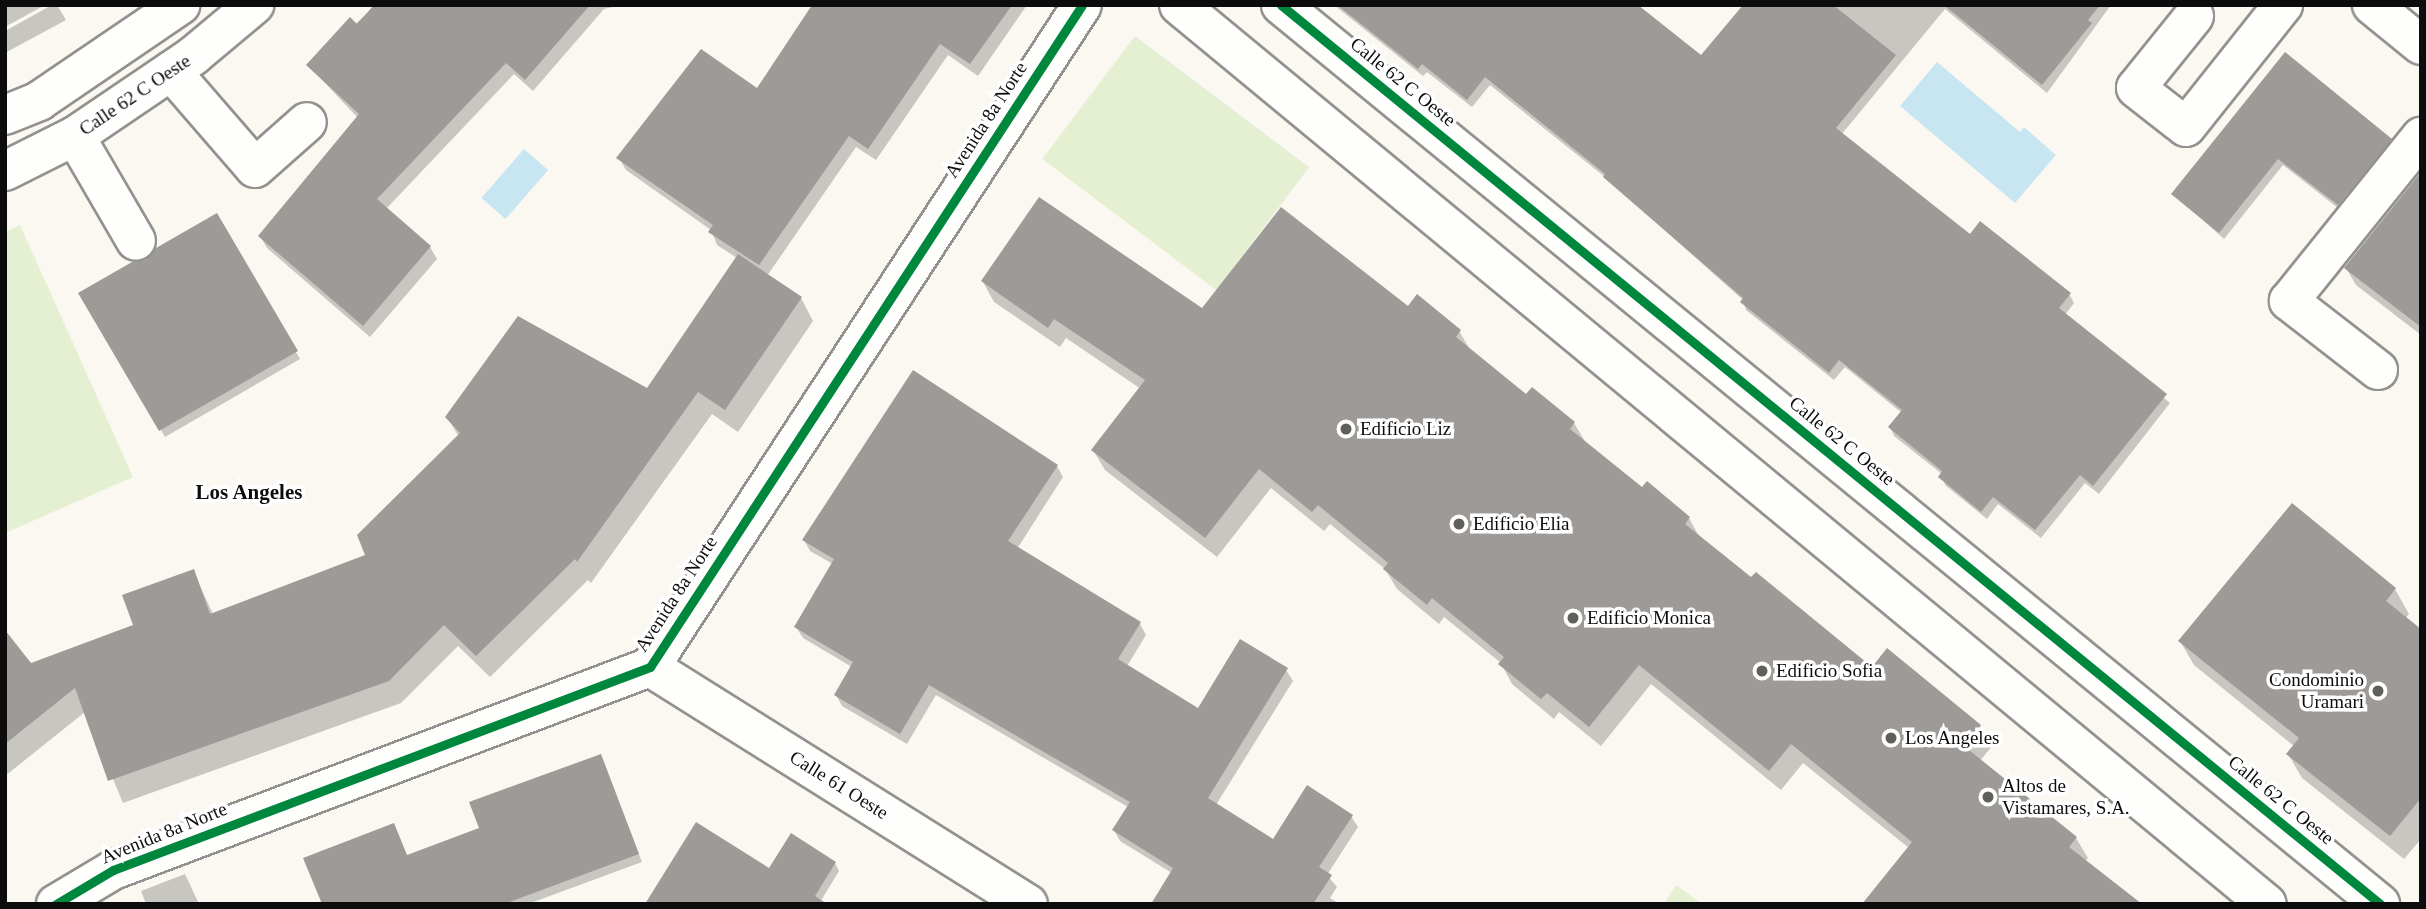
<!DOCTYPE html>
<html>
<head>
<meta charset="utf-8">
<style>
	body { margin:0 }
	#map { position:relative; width:2426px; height:909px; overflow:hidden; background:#faf8f1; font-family:"Times New Roman",serif }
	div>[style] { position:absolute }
	.green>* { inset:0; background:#e5efd2; transform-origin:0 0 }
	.water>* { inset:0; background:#c8e6f2; transform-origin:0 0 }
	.shadow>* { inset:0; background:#0003 }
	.building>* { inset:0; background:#9d9a97 }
	.roads { filter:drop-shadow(2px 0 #93928f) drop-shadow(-2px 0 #93928f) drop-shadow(0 2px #93928f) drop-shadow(0 -2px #93928f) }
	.minor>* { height:38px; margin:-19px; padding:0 19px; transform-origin:19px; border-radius:19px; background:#fefefd }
	.cycleway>* { height:9px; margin:-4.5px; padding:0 4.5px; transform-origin:4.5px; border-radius:4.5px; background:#00873e }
	.dots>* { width:19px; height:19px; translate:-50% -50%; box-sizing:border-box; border:4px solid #fff; border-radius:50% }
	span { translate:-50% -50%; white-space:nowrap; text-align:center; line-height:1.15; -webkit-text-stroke:7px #fff; paint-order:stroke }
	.street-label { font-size:19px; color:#0c0c0c }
	.poi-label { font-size:19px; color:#0c0c0c }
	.left { translate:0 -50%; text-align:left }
	.right { translate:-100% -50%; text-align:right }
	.neighbourhood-label { font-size:21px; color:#0c0c0c; font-weight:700 }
	.frame { position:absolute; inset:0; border:7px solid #0c0c0c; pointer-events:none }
</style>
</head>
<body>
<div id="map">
	<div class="green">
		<i style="left:1135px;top:36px;width:218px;height:154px;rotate:37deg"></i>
		<i style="clip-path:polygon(20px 225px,133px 477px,5px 533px,5px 232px)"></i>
		<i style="clip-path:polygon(1676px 885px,1702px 904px,1664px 904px)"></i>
	</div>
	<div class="water">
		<i style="clip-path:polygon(1937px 62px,2020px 132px,2024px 127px,2056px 155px,2015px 203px,1900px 106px)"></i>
		<i style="left:524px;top:149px;width:32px;height:65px;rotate:41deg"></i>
	</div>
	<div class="shadow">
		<i style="clip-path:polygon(5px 5px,45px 5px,5px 27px)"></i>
		<i style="clip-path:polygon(52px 5px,57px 5px,66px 20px,5px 53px,5px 31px)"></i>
		<i style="clip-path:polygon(377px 5px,622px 5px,604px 9px,533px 91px,514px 74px,386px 209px,430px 247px,437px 259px,370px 337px,267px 248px,260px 236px,358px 118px,308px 65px)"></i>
		<i style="clip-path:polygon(814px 5px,1027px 5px,978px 76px,948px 55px,876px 160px,856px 147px,767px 276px,801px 298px,813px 321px,738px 432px,712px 414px,591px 583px,588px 580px,490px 677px,458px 646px,401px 703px,123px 803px,85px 712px,5px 776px,5px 633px,31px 665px,135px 626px,193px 571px,213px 614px,367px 556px,459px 437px,447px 417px,647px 390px,737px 258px,717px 245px,711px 230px,626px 170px,619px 158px,757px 90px)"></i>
		<i style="clip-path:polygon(1334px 5px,1554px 5px,1702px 58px,1745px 5px,2111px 5px,2047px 93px,1945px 9px,1841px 135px,1970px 237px,2069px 294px,2074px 303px,2065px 315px,2170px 403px,2099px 494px,2085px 483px,2041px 538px,1998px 504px,1987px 519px,1945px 485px,1942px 474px,1894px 436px,1890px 427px,1902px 413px,1845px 367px,1834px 380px,1746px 310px,1743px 300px,1605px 177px,1490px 85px,1472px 107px,1427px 72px,1423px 76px)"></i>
		<i style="clip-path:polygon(2285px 55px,2395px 147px,2343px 212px,2283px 165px,2224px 239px,2173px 194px)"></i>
		<i style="clip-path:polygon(2421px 175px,2421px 335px,2356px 285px,2346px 268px)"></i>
		<i style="clip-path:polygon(216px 215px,300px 359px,165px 437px,80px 294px,147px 262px)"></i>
		<i style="clip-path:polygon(983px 282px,1202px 310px,1408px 308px,1459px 331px,1471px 351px,1526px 396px,1574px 423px,1586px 443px,1642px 490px,1689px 518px,1700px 538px,1751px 580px,1872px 669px,1980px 726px,1992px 746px,1980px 761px,2076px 838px,2088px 858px,2085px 862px,1909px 848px,1803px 763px,1781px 790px,1651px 684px,1601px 746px,1559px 712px,1554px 719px,1512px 684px,1501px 663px,1444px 617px,1439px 624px,1397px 589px,1385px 569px,1330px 524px,1324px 531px,1271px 488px,1217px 557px,1105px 470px,1093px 450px,1141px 389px,1066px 338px,1060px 347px,994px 302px)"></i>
		<i style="clip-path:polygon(1057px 466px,1063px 477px,1017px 549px,1140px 624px,1146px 635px,1127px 666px,1198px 711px,1286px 670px,1293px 681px,1216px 805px,1273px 841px,1351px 816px,1358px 827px,1327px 875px,1337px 887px,1330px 898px,1340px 904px,1157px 904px,1172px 873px,1120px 841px,1114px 830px,1128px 807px,936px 695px,907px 744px,842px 706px,836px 695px,852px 667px,803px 638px,796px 627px,833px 564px,810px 551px,804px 540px)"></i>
		<i style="clip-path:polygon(2292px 506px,2395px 589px,2409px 614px,2405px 619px,2421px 631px,2421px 839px,2404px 859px,2302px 778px,2288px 754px,2294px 746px,2194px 665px,2180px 641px)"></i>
		<i style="clip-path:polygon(604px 763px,642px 862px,528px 904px,323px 904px,407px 857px,481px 829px)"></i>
		<i style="clip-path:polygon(835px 863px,839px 871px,819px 904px,770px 870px)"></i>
		<i style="clip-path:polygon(185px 874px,199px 904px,146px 904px,141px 891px)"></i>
	</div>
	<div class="building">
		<i style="clip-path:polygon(374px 5px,590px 5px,525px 80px,506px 63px,377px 199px,431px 246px,363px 326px,258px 236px,359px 114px,306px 65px,350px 17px,357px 24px)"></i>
		<i style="clip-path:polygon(812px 5px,1012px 5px,970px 64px,940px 44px,868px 149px,849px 136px,759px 265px,708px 232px,713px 225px,616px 158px,701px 49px,757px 88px)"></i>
		<i style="clip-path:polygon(1337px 5px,1638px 5px,1701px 55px,1743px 5px,1833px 5px,1896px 55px,1836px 128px,1970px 234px,1980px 221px,2071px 293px,2059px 308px,2167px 394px,2093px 486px,2080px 475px,2035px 530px,1993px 497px,1981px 512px,1938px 477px,1942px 471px,1888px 427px,1902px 410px,1839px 360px,1829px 373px,1740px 302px,1743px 298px,1603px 177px,1605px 174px,1485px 77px,1467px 100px,1422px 64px,1418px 69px)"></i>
		<i style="clip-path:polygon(1944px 5px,2100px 5px,2088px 20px,2092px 23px,2042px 85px)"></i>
		<i style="clip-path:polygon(2285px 52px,2392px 139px,2338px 205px,2278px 159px,2219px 233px,2171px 194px)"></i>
		<i style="clip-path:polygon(2421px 172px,2421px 327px,2344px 268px)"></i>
		<i style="clip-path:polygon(1039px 197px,1202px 308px,1281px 207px,1408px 306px,1417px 294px,1461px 330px,1456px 337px,1526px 394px,1532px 387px,1575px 422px,1570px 429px,1642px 487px,1647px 481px,1690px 517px,1685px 524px,1751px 577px,1756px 572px,1872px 667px,1887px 648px,1981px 725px,1964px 746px,2077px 837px,2069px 847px,2142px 904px,1862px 904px,1912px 842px,1791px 744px,1769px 771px,1639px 665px,1589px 727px,1547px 693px,1541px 699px,1498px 664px,1504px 657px,1432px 598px,1427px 605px,1383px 569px,1388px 563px,1318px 505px,1312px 512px,1259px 469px,1205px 538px,1091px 450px,1145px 380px,1054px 319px,1048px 328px,981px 281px)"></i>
		<i style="clip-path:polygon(217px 213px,298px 351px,159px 431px,78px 293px,132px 262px,146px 260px,156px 248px)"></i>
		<i style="clip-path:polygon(738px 254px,802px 297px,725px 410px,698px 392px,577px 562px,575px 559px,476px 656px,444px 625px,389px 681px,108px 781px,75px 688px,5px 744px,5px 630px,31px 663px,133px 625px,122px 595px,194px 569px,210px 614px,365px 555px,357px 535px,460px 433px,445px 417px,518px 316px,647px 388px)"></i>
		<i style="clip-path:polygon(913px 370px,1058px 465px,1008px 541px,1141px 622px,1118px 659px,1198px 708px,1240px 639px,1288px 668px,1208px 798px,1273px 839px,1307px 785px,1353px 815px,1319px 867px,1332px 875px,1313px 904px,1151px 904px,1173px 868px,1112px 830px,1130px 802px,929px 685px,900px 734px,834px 695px,853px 662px,794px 627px,834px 559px,802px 540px)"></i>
		<i style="clip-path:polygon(2292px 503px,2396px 588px,2386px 601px,2421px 629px,2421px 798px,2390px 836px,2286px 754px,2299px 738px,2178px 641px)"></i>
		<i style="clip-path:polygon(601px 754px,639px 854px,504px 904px,322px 904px,303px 858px,394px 823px,407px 855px,479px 828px,469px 802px)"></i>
		<i style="clip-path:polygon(696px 822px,769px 868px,791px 833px,836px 862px,815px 896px,827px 904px,645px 904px)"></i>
	</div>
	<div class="roads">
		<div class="minor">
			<i style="left:1179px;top:5px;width:1411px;rotate:39.57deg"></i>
			<i style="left:1281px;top:5px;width:1420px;rotate:39.28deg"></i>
			<i style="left:2372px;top:5px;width:63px;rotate:39.2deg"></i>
			<i style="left:2194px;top:16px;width:92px;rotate:128.9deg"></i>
			<i style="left:2136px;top:88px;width:63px;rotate:38deg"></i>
			<i style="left:2186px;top:127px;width:156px;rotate:-51.5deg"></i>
			<i style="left:171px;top:71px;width:128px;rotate:49.1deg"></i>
			<i style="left:255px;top:168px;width:69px;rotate:-41.5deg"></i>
			<i style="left:5px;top:115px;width:37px;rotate:-22deg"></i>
			<i style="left:39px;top:101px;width:171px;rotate:-34.2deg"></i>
			<i style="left:75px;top:136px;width:121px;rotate:59.8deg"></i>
			<i style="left:5px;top:171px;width:78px;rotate:-26.6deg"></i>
			<i style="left:75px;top:136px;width:143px;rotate:-34.1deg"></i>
			<i style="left:193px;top:56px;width:80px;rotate:-39.9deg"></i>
			<i style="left:2378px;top:370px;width:113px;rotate:-142.2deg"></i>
			<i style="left:2289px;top:301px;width:211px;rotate:-51.2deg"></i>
			<i style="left:650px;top:667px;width:446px;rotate:32.1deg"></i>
			<i style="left:56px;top:904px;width:66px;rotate:-30.8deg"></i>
			<i style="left:113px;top:870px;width:574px;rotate:-20.71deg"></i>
			<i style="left:650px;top:667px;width:790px;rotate:-56.87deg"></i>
		</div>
	</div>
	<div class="cycleway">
		<i style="left:1281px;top:5px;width:1420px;rotate:39.28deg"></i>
		<i style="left:56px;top:904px;width:66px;rotate:-30.8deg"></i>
		<i style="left:113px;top:870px;width:574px;rotate:-20.71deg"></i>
		<i style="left:650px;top:667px;width:790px;rotate:-56.87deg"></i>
	</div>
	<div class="dots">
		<i style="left:1346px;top:429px;background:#5f5f5c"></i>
		<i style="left:1459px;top:524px;background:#5f5f5c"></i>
		<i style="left:1573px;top:618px;background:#5f5f5c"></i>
		<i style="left:1762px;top:671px;background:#5f5f5c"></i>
		<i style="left:2378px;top:691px;background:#5f5f5c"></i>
		<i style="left:1891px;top:738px;background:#5f5f5c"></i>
		<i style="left:1988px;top:797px;background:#5f5f5c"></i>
	</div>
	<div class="street-label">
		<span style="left:1403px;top:82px;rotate:39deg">Calle 62 C Oeste</span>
		<span style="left:135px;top:95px;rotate:-34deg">Calle 62 C Oeste</span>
		<span style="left:986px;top:120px;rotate:-57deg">Avenida 8a Norte</span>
		<span style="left:1842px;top:441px;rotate:39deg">Calle 62 C Oeste</span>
		<span style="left:676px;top:594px;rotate:-57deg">Avenida 8a Norte</span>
		<span style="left:839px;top:785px;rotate:32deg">Calle 61 Oeste</span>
		<span style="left:2281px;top:800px;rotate:39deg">Calle 62 C Oeste</span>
		<span style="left:164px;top:833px;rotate:-22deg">Avenida 8a Norte</span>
	</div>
	<div class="poi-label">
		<span class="left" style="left:1360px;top:429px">Edificio Liz</span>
		<span class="left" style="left:1473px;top:524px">Edificio Elia</span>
		<span class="left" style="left:1587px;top:618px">Edificio Monica</span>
		<span class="left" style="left:1776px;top:671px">Edificio Sofia</span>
		<span class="right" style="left:2364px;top:691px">Condominio<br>Uramari</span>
		<span class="left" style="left:1905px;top:738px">Los Angeles</span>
		<span class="left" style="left:2002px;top:797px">Altos de<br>Vistamares, S.A.</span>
	</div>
	<div class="neighbourhood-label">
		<span style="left:249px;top:492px">Los Angeles</span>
	</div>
	<div class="frame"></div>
</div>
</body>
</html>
